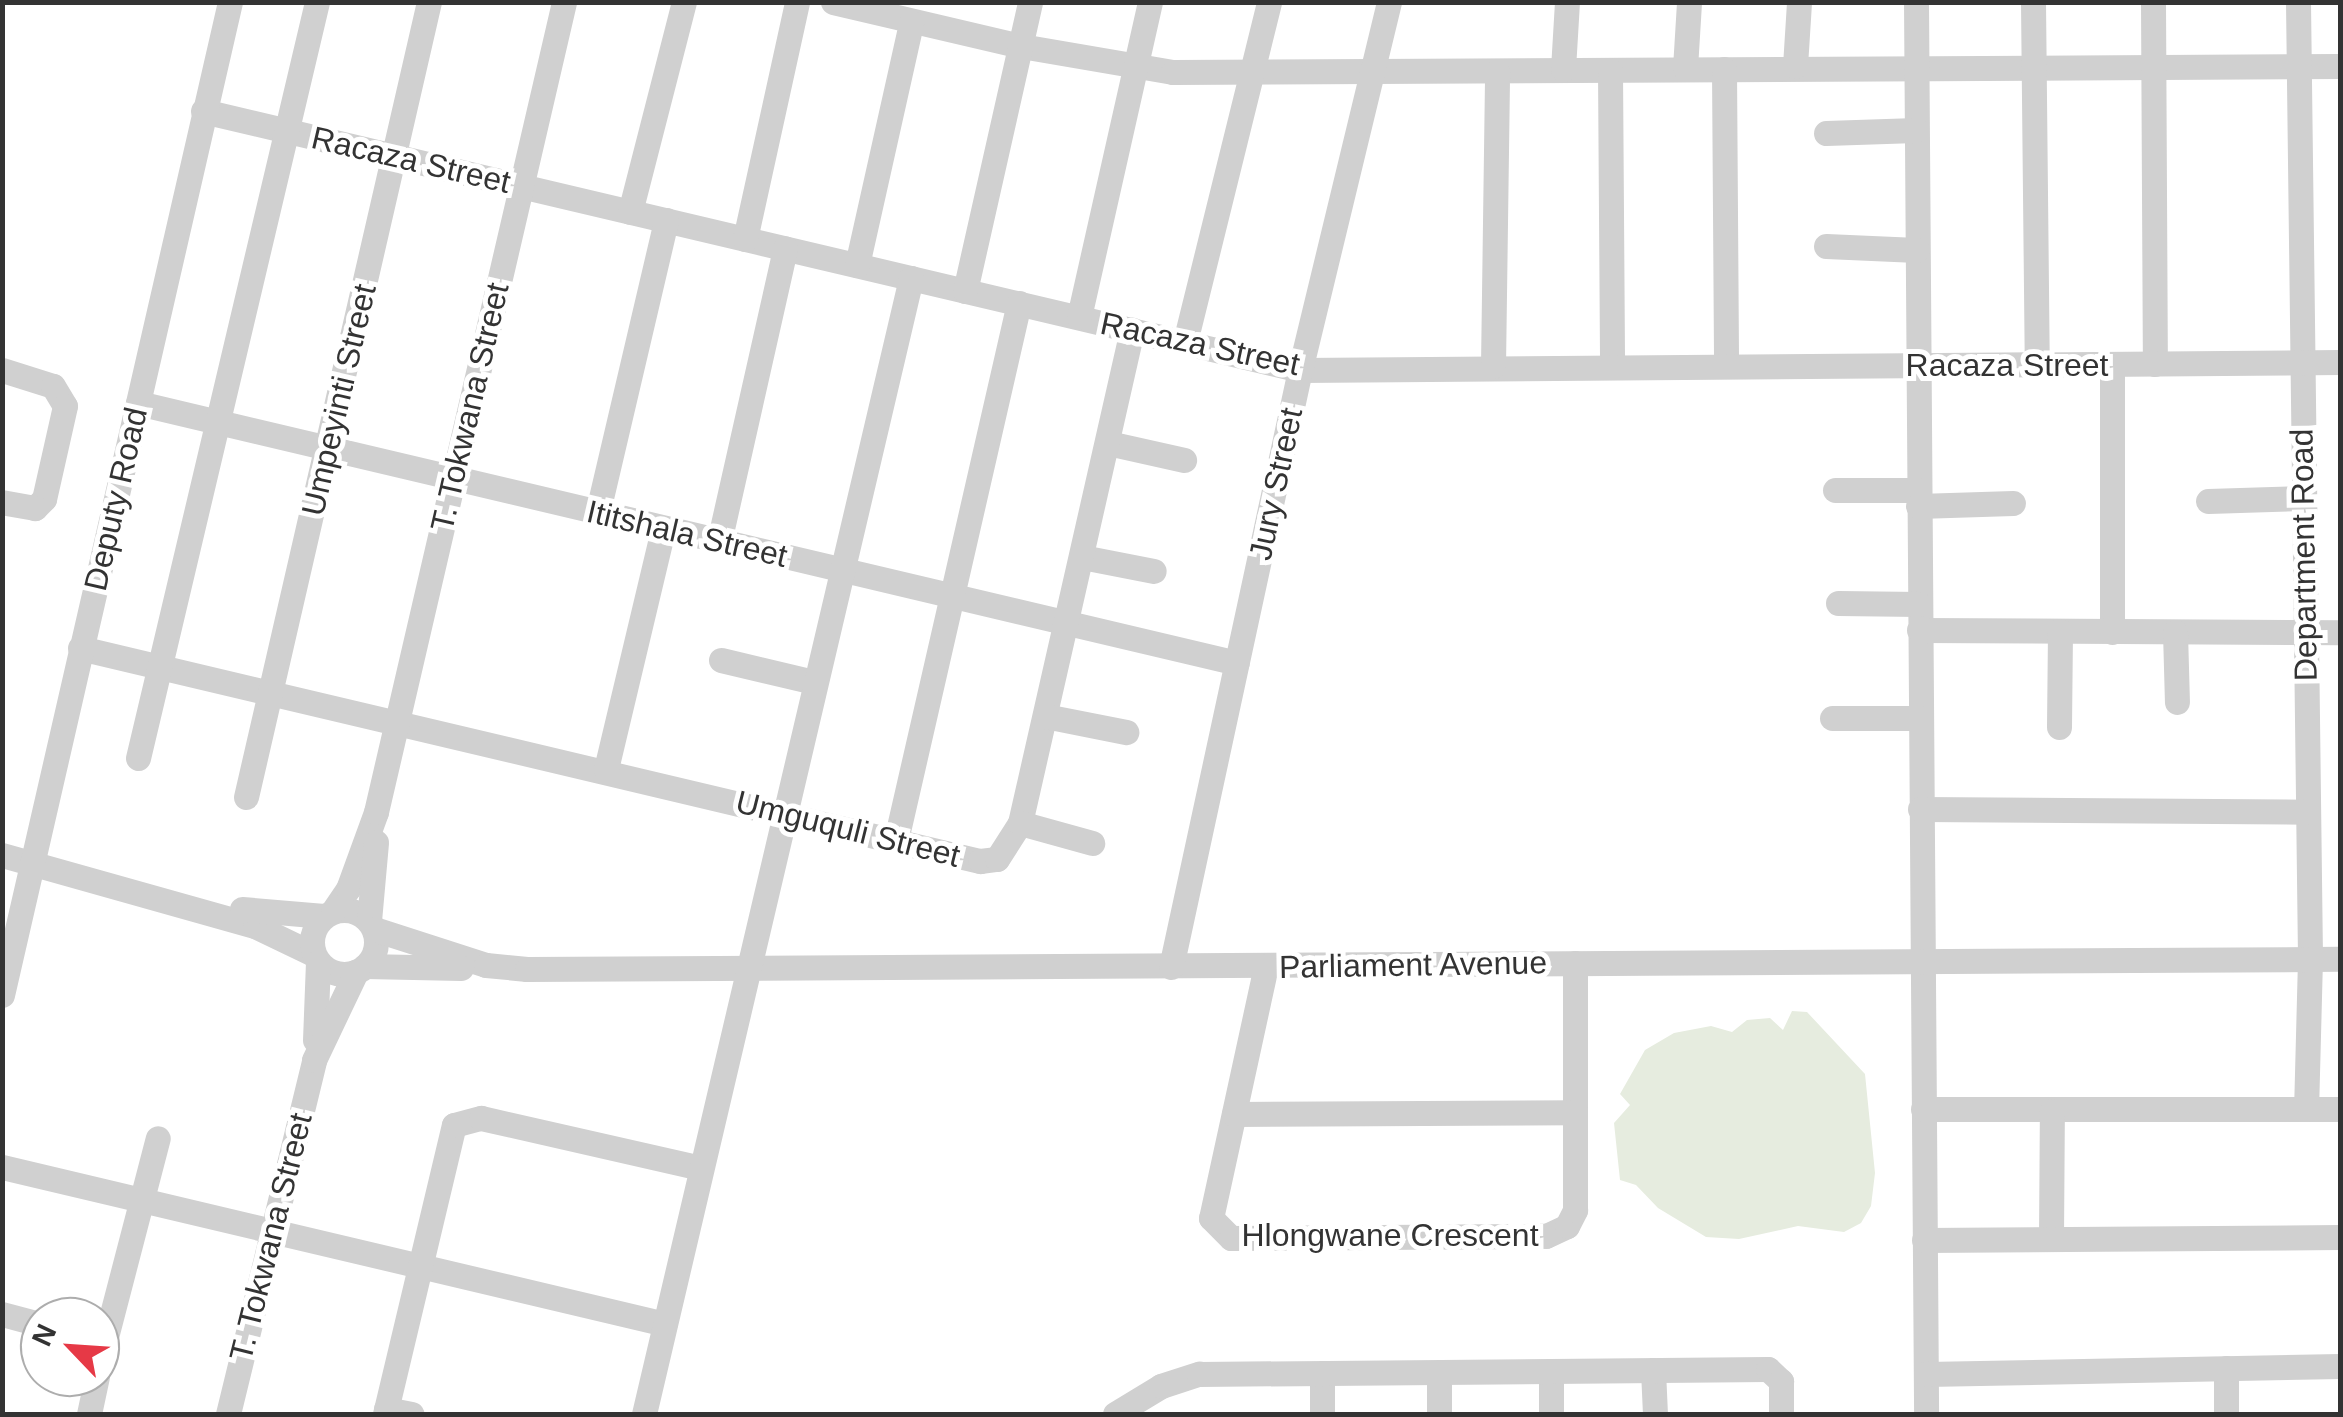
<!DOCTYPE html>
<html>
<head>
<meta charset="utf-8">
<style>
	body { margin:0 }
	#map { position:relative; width:2343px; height:1417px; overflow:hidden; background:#fff; font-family:Arial,sans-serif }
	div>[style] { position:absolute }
	.green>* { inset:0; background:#e6ecdf }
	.minor>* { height:25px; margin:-12.5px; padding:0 12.5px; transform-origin:12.5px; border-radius:12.5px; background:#d0d0d0 }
	.minor>.ring { margin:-12.5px; padding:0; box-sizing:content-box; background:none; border:25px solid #d0d0d0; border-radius:50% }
	span { translate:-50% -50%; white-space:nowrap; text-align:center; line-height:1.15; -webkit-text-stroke:10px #fff; paint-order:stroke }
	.street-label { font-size:32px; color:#333 }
	.frame { position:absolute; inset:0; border:5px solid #333; pointer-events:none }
	.north { position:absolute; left:20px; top:1297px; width:100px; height:100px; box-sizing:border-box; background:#fff; border:2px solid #adadad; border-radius:50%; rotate:295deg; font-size:28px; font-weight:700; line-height:40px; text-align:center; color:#333 }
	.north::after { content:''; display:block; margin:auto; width:35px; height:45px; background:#e63946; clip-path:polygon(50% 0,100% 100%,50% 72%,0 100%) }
</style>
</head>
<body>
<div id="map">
	<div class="green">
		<i style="clip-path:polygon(1792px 1011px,1807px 1012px,1865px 1074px,1875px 1173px,1871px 1206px,1861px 1223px,1844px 1232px,1798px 1226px,1739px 1239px,1706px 1237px,1658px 1208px,1636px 1185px,1620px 1180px,1614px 1123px,1630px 1105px,1620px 1094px,1645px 1050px,1674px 1033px,1711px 1026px,1732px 1032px,1747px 1020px,1770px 1018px,1783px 1030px)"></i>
	</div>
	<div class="minor">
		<i style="left:833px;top:2px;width:193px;rotate:13.2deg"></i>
		<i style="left:1021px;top:46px;width:154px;rotate:9.7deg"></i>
		<i style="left:1173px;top:72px;width:1167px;rotate:-0.29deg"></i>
		<i style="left:1916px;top:2px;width:1412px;rotate:89.59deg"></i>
		<i style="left:2033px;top:2px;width:363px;rotate:89.4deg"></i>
		<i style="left:2153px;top:2px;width:362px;rotate:89.7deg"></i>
		<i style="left:2298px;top:2px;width:957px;rotate:89.28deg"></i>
		<i style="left:2310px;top:959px;width:149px;rotate:91.5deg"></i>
		<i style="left:1795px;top:66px;width:64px;rotate:-86.4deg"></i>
		<i style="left:1685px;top:68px;width:66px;rotate:-86.5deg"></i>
		<i style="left:1563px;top:69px;width:67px;rotate:-86.6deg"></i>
		<i style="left:1724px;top:69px;width:297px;rotate:89.6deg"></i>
		<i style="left:1610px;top:70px;width:296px;rotate:89.6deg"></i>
		<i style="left:203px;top:111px;width:1127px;rotate:13.28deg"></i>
		<i style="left:1300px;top:370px;width:1040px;rotate:-0.44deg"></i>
		<i style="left:1826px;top:133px;width:90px;rotate:-1.9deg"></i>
		<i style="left:630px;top:212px;width:217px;rotate:-75.6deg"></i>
		<i style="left:745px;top:239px;width:243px;rotate:-77.6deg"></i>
		<i style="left:1826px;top:246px;width:91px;rotate:2.5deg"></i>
		<i style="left:857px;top:265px;width:248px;rotate:-77.4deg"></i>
		<i style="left:965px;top:291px;width:296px;rotate:-77.3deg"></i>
		<i style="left:1079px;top:317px;width:323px;rotate:-77.3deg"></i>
		<i style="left:1185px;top:342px;width:350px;rotate:-76.1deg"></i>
		<i style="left:2112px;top:364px;width:268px;rotate:90deg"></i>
		<i style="left:1493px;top:366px;width:294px;rotate:-89.2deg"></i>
		<i style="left:2px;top:370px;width:53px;rotate:17.4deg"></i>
		<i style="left:53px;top:386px;width:23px;rotate:59deg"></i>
		<i style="left:65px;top:406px;width:95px;rotate:102.7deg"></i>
		<i style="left:44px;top:499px;width:13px;rotate:135deg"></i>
		<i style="left:35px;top:508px;width:34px;rotate:-170deg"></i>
		<i style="left:138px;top:403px;width:1129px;rotate:13.31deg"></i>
		<i style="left:1108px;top:443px;width:78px;rotate:12.6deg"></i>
		<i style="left:1835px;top:490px;width:83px"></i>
		<i style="left:2208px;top:501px;width:95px;rotate:-1.8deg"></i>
		<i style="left:1918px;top:506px;width:95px;rotate:-1.8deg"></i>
		<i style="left:597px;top:515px;width:303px;rotate:-76.8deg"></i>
		<i style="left:719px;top:542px;width:301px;rotate:-77.3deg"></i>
		<i style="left:1082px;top:557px;width:73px;rotate:11deg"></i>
		<i style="left:1838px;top:603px;width:81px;rotate:0.7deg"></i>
		<i style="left:1919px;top:630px;width:421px;rotate:0.3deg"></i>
		<i style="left:2175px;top:632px;width:70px;rotate:88.4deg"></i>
		<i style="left:80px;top:648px;width:925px;rotate:13.32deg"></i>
		<i style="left:980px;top:861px;width:17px;rotate:-7deg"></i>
		<i style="left:997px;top:859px;width:43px;rotate:-57.4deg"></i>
		<i style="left:1020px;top:823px;width:506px;rotate:-77.2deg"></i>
		<i style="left:721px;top:660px;width:96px;rotate:13.3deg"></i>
		<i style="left:1045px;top:716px;width:83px;rotate:11.2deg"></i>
		<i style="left:1832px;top:718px;width:88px"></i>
		<i style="left:2059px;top:727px;width:96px;rotate:-89.4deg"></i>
		<i style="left:138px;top:758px;width:777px;rotate:-76.68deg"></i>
		<i style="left:606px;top:769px;width:247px;rotate:-76.6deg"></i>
		<i style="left:246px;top:797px;width:816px;rotate:-77.04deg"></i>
		<i style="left:1920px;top:809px;width:386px;rotate:0.4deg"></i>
		<i style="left:1020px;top:823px;width:75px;rotate:15.5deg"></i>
		<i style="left:896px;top:840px;width:551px;rotate:-77.1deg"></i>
		<i style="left:2px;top:855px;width:263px;rotate:15.7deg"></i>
		<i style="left:255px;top:926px;width:64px;rotate:25.8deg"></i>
		<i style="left:242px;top:909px;width:82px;rotate:4.9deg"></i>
		<i class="ring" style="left:312px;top:910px;width:39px;height:39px"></i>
		<i style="left:333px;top:911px;width:27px;rotate:-56deg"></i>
		<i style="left:348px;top:889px;width:82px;rotate:-70deg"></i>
		<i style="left:376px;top:812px;width:832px;rotate:-76.93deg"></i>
		<i style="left:369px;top:921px;width:79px;rotate:-84.9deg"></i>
		<i style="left:374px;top:929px;width:118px;rotate:17.8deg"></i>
		<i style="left:486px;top:965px;width:41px;rotate:5.6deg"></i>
		<i style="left:527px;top:969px;width:1813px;rotate:-0.32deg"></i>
		<i style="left:365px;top:966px;width:96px;rotate:1.2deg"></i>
		<i style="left:1266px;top:966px;width:258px;rotate:102.3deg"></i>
		<i style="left:1211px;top:1218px;width:28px;rotate:45deg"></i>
		<i style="left:1231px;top:1238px;width:315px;rotate:-0.4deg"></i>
		<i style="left:1546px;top:1236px;width:23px;rotate:-25deg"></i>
		<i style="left:1567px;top:1226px;width:18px;rotate:-63deg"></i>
		<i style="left:1575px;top:1210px;width:247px;rotate:-90deg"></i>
		<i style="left:1171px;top:967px;width:611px;rotate:-77.81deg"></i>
		<i style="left:1300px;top:370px;width:379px;rotate:-76.4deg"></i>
		<i style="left:2px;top:995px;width:1019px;rotate:-77.07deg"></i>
		<i style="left:315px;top:1040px;width:78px;rotate:-87.8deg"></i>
		<i style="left:1923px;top:1109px;width:417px"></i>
		<i style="left:1234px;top:1114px;width:341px;rotate:-0.3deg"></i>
		<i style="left:2px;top:1167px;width:681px;rotate:13.32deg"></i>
		<i style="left:2051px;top:1239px;width:128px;rotate:-89.6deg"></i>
		<i style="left:1924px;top:1240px;width:416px;rotate:-0.4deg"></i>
		<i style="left:2px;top:1314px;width:39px;rotate:15deg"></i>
		<i style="left:100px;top:1360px;width:229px;rotate:-75.4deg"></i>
		<i style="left:2226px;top:1368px;width:46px;rotate:90deg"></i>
		<i style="left:1653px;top:1370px;width:44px;rotate:87.4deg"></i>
		<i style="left:1551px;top:1372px;width:42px;rotate:90deg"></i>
		<i style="left:1322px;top:1373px;width:41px;rotate:90deg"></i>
		<i style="left:1439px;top:1373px;width:41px;rotate:90deg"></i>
		<i style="left:1926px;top:1374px;width:414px;rotate:-1.1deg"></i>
		<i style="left:386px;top:1409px;width:26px;rotate:11deg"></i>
		<i style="left:89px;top:1414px;width:38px;rotate:-78deg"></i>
		<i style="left:228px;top:1414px;width:364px;rotate:-76.3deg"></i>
		<i style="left:314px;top:1060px;width:98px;rotate:-64.5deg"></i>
		<i style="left:385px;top:1414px;width:297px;rotate:-76.6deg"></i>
		<i style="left:454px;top:1125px;width:28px;rotate:-15deg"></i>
		<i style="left:481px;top:1118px;width:221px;rotate:12.8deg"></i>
		<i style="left:644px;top:1414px;width:1167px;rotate:-76.77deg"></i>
		<i style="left:1115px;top:1414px;width:54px;rotate:-31.3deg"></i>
		<i style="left:1161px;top:1386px;width:40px;rotate:-18deg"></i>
		<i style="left:1199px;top:1374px;width:569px;rotate:-0.5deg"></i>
		<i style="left:1768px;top:1369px;width:18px;rotate:43deg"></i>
		<i style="left:1781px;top:1381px;width:33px;rotate:90deg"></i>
	</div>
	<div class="street-label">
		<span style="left:411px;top:160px;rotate:13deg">Racaza Street</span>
		<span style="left:1200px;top:344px;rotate:12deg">Racaza Street</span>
		<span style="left:2007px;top:365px">Racaza Street</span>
		<span style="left:339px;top:400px;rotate:-77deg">Umpeyinti Street</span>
		<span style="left:470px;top:407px;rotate:-77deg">T. Tokwana Street</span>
		<span style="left:1276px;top:484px;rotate:-78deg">Jury Street</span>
		<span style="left:116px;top:499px;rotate:-77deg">Deputy Road</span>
		<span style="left:687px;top:534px;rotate:13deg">Ititshala Street</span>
		<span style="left:2304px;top:555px;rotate:-91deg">Department Road</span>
		<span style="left:848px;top:829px;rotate:14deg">Umguquli Street</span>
		<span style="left:1413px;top:965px;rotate:-1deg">Parliament Avenue</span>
		<span style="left:1390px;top:1235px">Hlongwane Crescent</span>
		<span style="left:271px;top:1237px;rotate:-76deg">T. Tokwana Street</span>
	</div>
	<div class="frame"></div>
	<div class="north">N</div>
</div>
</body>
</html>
